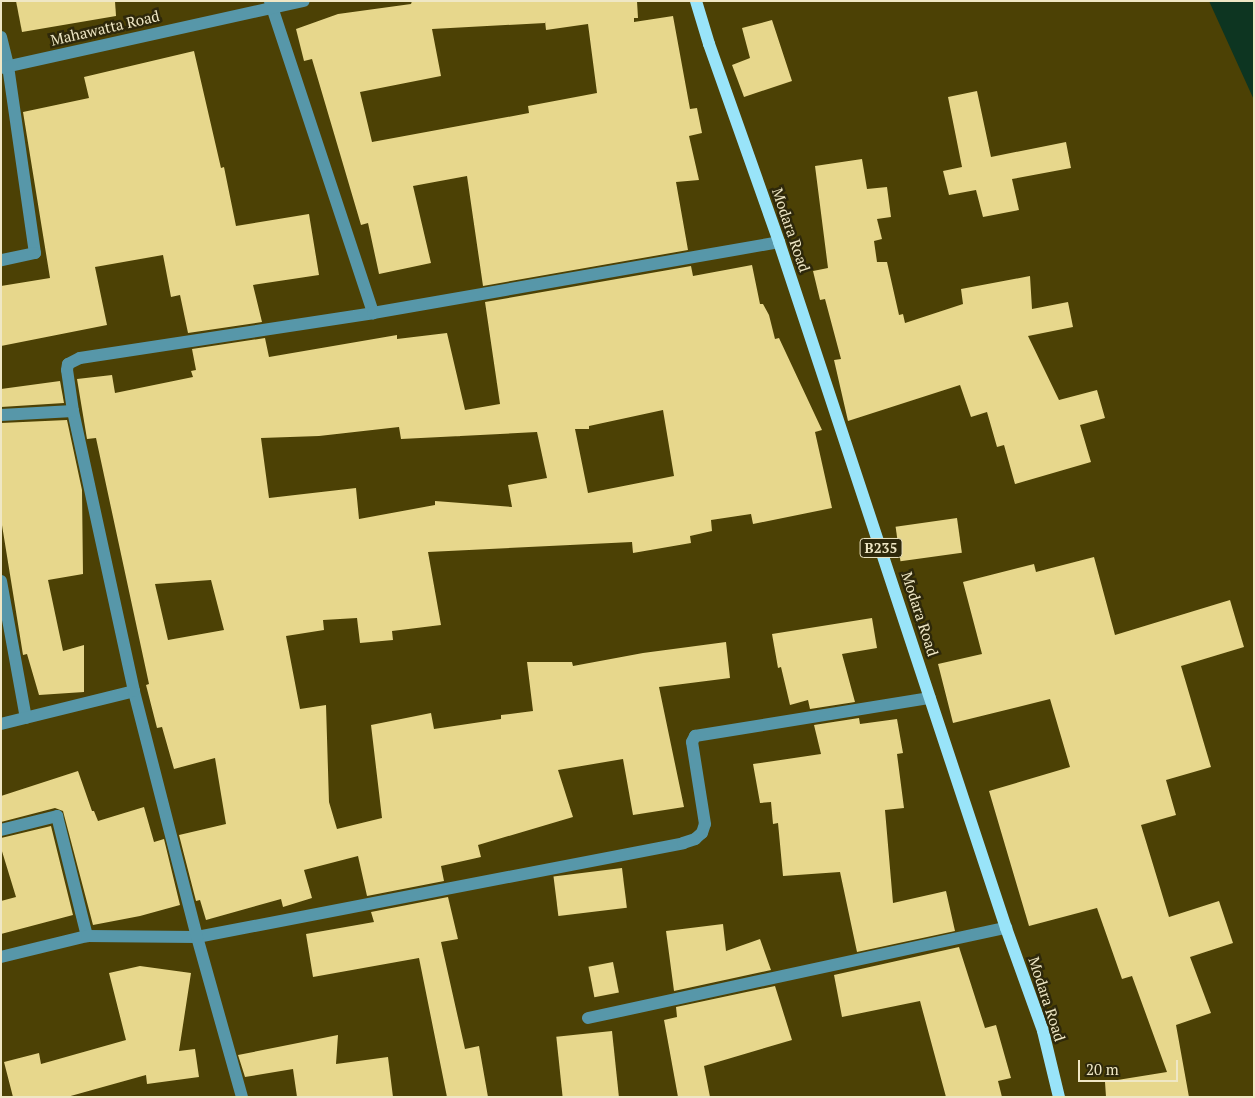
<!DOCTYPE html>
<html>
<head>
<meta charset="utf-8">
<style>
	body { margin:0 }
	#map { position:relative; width:1255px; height:1098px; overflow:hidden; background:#4c4105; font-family:"PT Serif",serif }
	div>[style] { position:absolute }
	.water>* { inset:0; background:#0d3521 }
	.building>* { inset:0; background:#e7d78c; transform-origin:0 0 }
	.minor>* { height:12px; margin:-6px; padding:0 6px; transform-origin:6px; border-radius:6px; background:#5797a9 }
	.major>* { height:12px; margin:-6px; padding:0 6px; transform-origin:6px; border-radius:6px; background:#99e4f9 }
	span { translate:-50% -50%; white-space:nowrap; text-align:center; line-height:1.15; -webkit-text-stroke:5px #2e280a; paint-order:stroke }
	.shield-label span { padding:1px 4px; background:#2e280a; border:1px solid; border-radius:4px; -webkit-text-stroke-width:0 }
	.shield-label { font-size:14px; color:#efe7c5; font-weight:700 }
	.street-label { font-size:15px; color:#efe7c5 }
	.frame { position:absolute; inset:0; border:2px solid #efe7c5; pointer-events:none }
	.scale { position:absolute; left:1078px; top:1060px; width:100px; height:22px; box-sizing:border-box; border:2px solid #efe7c5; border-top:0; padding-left:6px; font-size:15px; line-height:18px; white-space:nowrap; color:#efe7c5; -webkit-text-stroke:4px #2e280a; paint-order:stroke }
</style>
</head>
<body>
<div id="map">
	<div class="water">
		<i style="clip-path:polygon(1209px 1px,1254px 1px,1254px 100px)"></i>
	</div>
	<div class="building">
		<i style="clip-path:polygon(16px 1px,115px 1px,116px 16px,22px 32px)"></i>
		<i style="clip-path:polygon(evenodd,412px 1px,637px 1px,638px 18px,634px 18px,634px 22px,673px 16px,690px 109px,697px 108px,702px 133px,689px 136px,699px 180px,676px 182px,688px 250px,483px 286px,467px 176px,413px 186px,431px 263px,379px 274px,368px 223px,361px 225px,312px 59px,304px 61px,296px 29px,338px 14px,411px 4px,412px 1px,545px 21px,546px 30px,588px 24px,597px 93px,528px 106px,529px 113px,372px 142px,360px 92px,441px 76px,432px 29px,545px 23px,545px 21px)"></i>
		<i style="clip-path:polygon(772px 20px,792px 81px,744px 97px,732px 65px,750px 58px,742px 28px)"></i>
		<i style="clip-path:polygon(194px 51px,221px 168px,224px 167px,236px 226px,309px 214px,319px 275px,253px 285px,262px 322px,188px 333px,180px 295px,171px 297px,163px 255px,95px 267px,107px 325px,1px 346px,1px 286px,50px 278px,23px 112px,89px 98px,84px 77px)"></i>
		<i style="clip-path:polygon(977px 91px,991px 157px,1066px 142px,1071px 168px,1012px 179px,1019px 210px,983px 217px,976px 190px,949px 195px,943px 171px,962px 167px,948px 97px)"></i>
		<i style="clip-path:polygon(862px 159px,867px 189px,887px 187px,891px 217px,877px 219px,882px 239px,874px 241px,877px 262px,887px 262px,899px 315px,903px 314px,905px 323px,963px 304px,961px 289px,1030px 276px,1032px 309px,1068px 302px,1073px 327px,1028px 336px,1059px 400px,1097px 390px,1105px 418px,1080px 425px,1091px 462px,1015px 484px,1004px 445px,997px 447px,987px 412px,971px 417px,960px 385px,848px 421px,834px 360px,841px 359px,825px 299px,820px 300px,813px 271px,828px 268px,815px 166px)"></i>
		<i style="clip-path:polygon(evenodd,752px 265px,760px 304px,763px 304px,769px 315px,775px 339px,779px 338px,822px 430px,815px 432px,832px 508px,753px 524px,751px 514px,711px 520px,712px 531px,690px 536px,691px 543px,633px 553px,632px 542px,428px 552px,441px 625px,392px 631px,393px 640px,360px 643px,357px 618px,323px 620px,324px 630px,286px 636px,300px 709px,326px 705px,329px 802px,337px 829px,382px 818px,371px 725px,431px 713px,434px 729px,501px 719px,501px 715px,533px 711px,527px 662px,572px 662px,573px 666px,643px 653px,726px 642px,730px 678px,659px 687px,684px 807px,633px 815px,623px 759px,558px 770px,573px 817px,478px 845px,481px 857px,441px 866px,444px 881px,367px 896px,358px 856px,304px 870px,312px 898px,283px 907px,281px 899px,206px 920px,200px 900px,196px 901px,179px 835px,226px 824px,215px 758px,174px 769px,162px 727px,157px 728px,146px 685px,149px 684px,96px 438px,87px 439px,77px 379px,112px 375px,115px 393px,193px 377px,191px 371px,196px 370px,192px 349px,265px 338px,269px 357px,397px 335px,397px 339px,447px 333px,465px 410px,500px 404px,485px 302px,691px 266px,693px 276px,752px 265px,663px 410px,674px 476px,588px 493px,575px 429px,589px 429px,589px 426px,663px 410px,752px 265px,399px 427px,401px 439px,537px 432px,547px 478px,508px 485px,512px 507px,435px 501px,435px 505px,359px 519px,356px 488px,269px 498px,261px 438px,319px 436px,399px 427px,752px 265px,211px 580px,224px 630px,168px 640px,155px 584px,211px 580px)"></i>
		<i style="clip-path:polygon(60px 381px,64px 403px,1px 407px,1px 389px)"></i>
		<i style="clip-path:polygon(67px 420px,82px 490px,83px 574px,48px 580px,63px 651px,84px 645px,84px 692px,39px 695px,27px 654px,23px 655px,1px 519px,1px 423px)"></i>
		<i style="left:957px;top:518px;width:35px;height:62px;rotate:82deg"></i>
		<i style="clip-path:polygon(1094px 557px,1115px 635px,1230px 600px,1244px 647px,1181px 666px,1211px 767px,1166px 780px,1176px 815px,1141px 825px,1169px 917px,1219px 901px,1233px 943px,1190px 957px,1211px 1013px,1176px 1025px,1189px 1097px,1106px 1097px,1105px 1082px,1167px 1072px,1132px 976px,1122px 979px,1097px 908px,1029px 926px,989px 791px,1070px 767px,1050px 699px,953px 723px,938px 664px,982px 654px,963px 582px,1034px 564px,1036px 572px)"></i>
		<i style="clip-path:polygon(872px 618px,877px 648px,842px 654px,855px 702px,810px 709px,808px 700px,790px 705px,781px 667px,778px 668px,772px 634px)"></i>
		<i style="clip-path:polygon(859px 718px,860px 724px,897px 719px,903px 753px,897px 754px,904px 808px,885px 810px,893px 903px,946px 891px,955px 931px,857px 952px,840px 872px,783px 876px,778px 823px,773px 824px,771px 802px,760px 803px,753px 764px,821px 754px,814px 725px)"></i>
		<i style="clip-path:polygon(78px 771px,92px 811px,94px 811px,98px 821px,144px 807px,154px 842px,164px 839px,180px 905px,140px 916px,93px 925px,63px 811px,55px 808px,1px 822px,1px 796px)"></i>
		<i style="clip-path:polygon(51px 826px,73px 915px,1px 934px,1px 901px,16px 897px,1px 848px,1px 838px)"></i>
		<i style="left:622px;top:868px;width:40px;height:69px;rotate:83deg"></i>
		<i style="clip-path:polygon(448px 897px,458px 939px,441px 942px,465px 1049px,479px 1046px,488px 1097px,447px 1097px,419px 958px,313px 977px,306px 934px,374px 922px,371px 912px)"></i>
		<i style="clip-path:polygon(723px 924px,726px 951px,760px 939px,771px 970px,674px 991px,666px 931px)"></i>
		<i style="clip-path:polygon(959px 947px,985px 1028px,996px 1025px,1011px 1078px,998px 1081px,1002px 1097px,946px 1097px,920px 1001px,842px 1017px,834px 975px)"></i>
		<i style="left:613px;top:962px;width:31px;height:25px;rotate:79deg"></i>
		<i style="clip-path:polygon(140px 966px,191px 973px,179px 1051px,195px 1049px,199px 1077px,147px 1084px,146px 1075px,67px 1097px,13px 1097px,4px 1062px,39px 1053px,41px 1064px,126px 1040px,109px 973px)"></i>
		<i style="clip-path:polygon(775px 986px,792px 1040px,704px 1066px,710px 1097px,678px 1097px,664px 1020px,677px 1017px,676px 1007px)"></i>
		<i style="left:612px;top:1031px;width:66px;height:56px;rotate:84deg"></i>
		<i style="clip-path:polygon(338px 1035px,336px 1064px,388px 1057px,393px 1097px,297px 1097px,293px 1069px,245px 1077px,238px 1055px)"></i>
	</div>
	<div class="minor">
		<i style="left:270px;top:1px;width:329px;rotate:71.7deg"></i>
		<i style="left:1px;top:37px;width:30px;rotate:76deg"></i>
		<i style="left:8px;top:66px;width:189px;rotate:81.8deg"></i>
		<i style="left:35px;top:253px;width:35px;rotate:168deg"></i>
		<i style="left:1px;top:68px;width:310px;rotate:-12.5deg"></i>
		<i style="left:1px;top:415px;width:72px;rotate:-3.2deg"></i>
		<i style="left:1px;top:581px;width:139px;rotate:79.7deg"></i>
		<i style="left:1px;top:724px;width:137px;rotate:-13.9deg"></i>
		<i style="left:1px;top:830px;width:58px;rotate:-14deg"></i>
		<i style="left:57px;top:816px;width:124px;rotate:76deg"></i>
		<i style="left:1px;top:957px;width:89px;rotate:-13.7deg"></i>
		<i style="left:87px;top:936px;width:110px;rotate:0.5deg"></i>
		<i style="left:197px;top:937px;width:495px;rotate:-10.9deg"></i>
		<i style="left:683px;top:843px;width:13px;rotate:-18deg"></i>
		<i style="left:695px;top:839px;width:9px;rotate:-41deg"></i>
		<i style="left:702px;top:833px;width:9px;rotate:-72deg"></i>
		<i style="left:705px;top:824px;width:83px;rotate:-99deg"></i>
		<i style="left:692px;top:742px;width:7px;rotate:-63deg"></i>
		<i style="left:695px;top:736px;width:238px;rotate:-9.2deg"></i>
		<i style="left:588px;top:1018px;width:428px;rotate:-12.2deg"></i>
		<i style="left:242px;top:1097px;width:166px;rotate:-105.7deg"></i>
		<i style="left:197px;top:937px;width:254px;rotate:-104.4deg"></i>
		<i style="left:134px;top:691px;width:287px;rotate:-102.3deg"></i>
		<i style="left:73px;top:411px;width:41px;rotate:-98.3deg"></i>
		<i style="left:67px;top:370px;width:6px;rotate:-81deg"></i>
		<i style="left:68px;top:364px;width:13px;rotate:-27deg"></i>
		<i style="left:80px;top:358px;width:296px;rotate:-8.7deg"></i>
		<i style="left:373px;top:313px;width:412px;rotate:-9.9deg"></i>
	</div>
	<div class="major">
		<i style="left:696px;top:1px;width:45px;rotate:73.2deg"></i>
		<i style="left:709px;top:44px;width:210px;rotate:70.5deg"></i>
		<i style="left:779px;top:242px;width:723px;rotate:71.69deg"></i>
		<i style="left:1006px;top:928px;width:109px;rotate:70.2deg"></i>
		<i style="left:1043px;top:1031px;width:68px;rotate:76.4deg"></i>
	</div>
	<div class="shield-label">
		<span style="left:881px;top:548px">B235</span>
	</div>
	<div class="street-label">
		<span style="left:105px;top:28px;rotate:-13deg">Mahawatta Road</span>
		<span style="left:791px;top:230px;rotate:71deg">Modara Road</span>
		<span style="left:920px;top:614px;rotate:72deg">Modara Road</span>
		<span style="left:1047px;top:999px;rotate:72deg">Modara Road</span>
	</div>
	<div class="frame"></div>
	<div class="scale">20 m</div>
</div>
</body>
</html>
